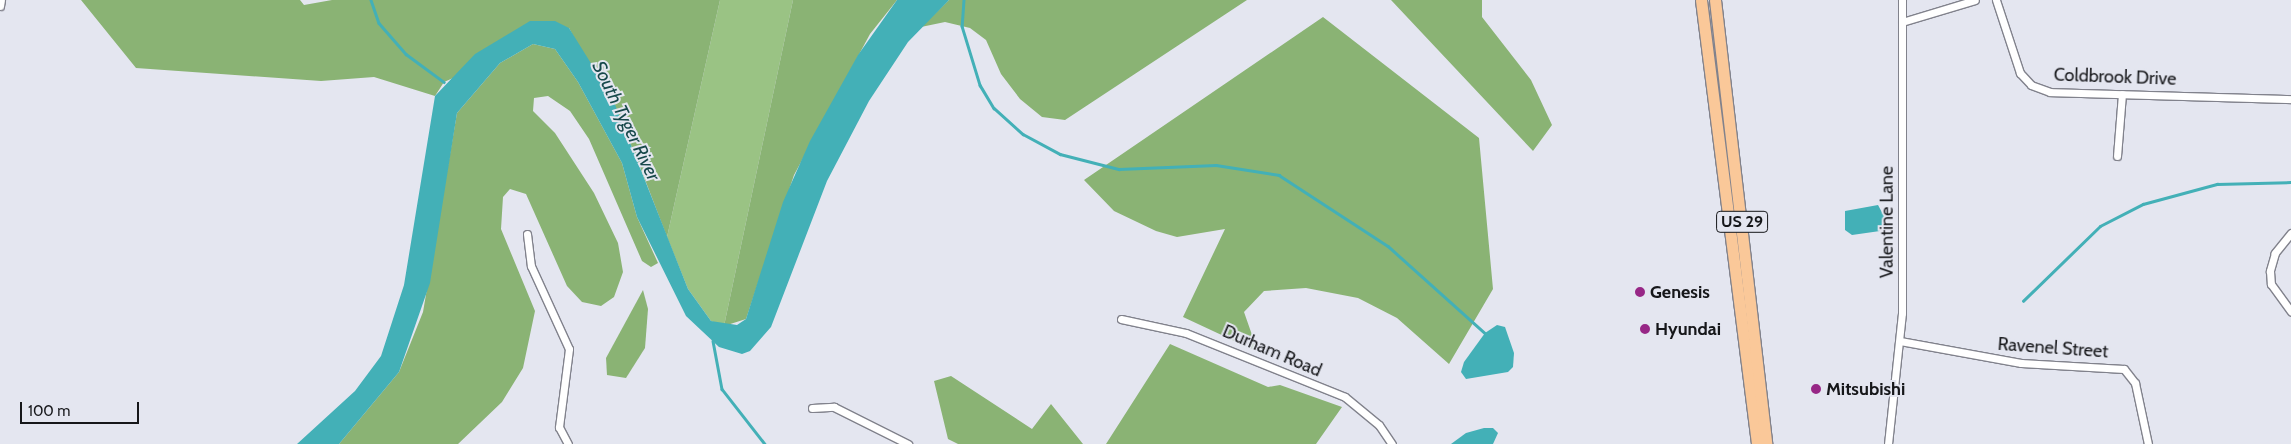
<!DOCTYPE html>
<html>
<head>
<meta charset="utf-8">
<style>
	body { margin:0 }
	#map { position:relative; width:2291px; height:444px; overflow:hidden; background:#e4e6f0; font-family:Cabin,sans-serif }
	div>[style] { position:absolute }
	.green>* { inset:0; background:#9ac384 }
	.forest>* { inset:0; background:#8ab374 }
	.water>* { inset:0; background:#43b0b7 }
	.stream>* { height:2.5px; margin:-1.25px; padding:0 1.25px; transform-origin:1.25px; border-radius:1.25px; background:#43b0b7 }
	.roads { filter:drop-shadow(1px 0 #81828c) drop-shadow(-1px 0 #81828c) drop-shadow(0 1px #81828c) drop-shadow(0 -1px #81828c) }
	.street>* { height:7px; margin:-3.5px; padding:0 3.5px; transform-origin:3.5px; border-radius:3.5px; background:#fff }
	.primary>* { height:11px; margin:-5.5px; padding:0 5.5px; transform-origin:5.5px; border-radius:5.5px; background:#fac899 }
	.dots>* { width:14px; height:14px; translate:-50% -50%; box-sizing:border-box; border:2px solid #e4e6f0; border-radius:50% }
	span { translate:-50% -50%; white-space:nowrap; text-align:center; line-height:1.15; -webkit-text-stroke:4px #e4e6f0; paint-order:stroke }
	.shield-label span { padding:1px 4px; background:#e4e6f0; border:1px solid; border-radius:4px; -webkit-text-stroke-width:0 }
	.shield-label { font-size:16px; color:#16171a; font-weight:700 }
	.street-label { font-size:18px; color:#16171a }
	.poi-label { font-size:18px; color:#16171a; font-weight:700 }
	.left { translate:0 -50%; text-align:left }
	.water-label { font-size:19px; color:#17484b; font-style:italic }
	.scale { position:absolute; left:20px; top:402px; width:119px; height:22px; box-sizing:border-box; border:2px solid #16171a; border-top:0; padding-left:6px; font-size:15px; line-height:18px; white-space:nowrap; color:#16171a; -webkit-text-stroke:4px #e4e6f0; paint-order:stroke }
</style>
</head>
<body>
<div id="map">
	<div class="green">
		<i style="clip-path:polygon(720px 0,793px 0,724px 326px,711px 321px,688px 289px,667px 237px)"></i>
	</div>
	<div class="forest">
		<i style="clip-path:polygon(81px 0,300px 0,304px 5px,332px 0,720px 0,667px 237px,634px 151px,569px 28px,444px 82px,435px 96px,374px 77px,321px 81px,136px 68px)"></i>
		<i style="clip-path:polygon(793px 0,897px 0,870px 34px,794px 175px,746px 319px,724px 326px)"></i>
		<i style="clip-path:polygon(949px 0,1247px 0,1065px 120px,1042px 117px,1020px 99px,1001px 74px,986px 40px,970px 28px,945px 22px,921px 27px)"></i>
		<i style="clip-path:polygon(1391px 0,1482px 0,1482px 17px,1531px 80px,1552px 125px,1533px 151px)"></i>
		<i style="clip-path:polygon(1323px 17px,1479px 138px,1493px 289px,1449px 364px,1397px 318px,1358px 298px,1306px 288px,1264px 291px,1244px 312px,1258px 352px,1183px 317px,1225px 229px,1177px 237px,1156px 231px,1114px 211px,1084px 180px)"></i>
		<i style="clip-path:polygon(533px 44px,555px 49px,578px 82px,622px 163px,637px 217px,658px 263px,651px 267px,642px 261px,589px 139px,570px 111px,548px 96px,534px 98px,533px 111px,555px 133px,594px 193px,618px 243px,623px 272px,614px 297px,601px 306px,582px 302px,567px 286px,526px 194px,510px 189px,503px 197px,501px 229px,535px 311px,523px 368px,502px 402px,458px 444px,339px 444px,399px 372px,423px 312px,457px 113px,500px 63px)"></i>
		<i style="clip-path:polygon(643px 290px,648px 309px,645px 348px,626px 378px,607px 375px,606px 358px)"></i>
		<i style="clip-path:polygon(1170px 344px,1268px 387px,1280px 385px,1342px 407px,1316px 444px,1106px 444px)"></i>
		<i style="clip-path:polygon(951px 376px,1032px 429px,1051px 404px,1083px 444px,958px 444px,948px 439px,934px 381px)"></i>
	</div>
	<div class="water">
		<i style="clip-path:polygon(897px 0,949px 0,908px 42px,869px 101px,827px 181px,771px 327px,750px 351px,742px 354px,719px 347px,686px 316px,637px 217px,622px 163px,578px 82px,555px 49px,533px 44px,500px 63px,457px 113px,430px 283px,399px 372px,339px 444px,297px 444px,355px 391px,381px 356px,404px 285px,435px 96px,475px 54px,530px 21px,555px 21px,569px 28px,612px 97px,688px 289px,711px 321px,737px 325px,746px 319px,783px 202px,810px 141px,858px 55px)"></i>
		<i style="clip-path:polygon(1878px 205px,1885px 218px,1880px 231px,1852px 235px,1845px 230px,1845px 211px)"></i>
		<i style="clip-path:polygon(1497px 325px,1505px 327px,1514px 353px,1513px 367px,1508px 372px,1466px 379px,1461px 372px,1464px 362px,1485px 333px)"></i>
		<i style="clip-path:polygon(1484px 428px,1493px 428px,1498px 433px,1493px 444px,1451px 444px,1466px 433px)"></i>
	</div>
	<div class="stream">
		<i style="left:371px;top:0;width:24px;rotate:71deg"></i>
		<i style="left:379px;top:23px;width:41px;rotate:48.9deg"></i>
		<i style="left:406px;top:54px;width:47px;rotate:36.4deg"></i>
		<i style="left:964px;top:0;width:26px;rotate:94deg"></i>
		<i style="left:962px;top:26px;width:62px;rotate:73deg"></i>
		<i style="left:980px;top:85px;width:27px;rotate:59deg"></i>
		<i style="left:994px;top:108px;width:39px;rotate:42deg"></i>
		<i style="left:1023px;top:134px;width:42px;rotate:28.4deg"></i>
		<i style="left:1060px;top:154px;width:61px;rotate:14.3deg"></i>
		<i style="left:1119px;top:169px;width:97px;rotate:-2.4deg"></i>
		<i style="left:1216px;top:165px;width:64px;rotate:9deg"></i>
		<i style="left:1279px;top:175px;width:130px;rotate:33.1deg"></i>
		<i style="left:1388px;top:246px;width:130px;rotate:41.9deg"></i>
		<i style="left:2023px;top:301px;width:107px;rotate:-44.2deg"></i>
		<i style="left:2100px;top:226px;width:48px;rotate:-27.1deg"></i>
		<i style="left:2143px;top:204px;width:77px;rotate:-15.1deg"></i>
		<i style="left:2217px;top:184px;width:74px;rotate:-1.5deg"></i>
		<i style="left:713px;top:341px;width:49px;rotate:79.4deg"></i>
		<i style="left:722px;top:389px;width:70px;rotate:52deg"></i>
	</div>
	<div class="roads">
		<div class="street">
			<i style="left:1996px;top:0;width:77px;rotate:71.8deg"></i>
			<i style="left:2020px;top:73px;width:16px;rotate:47deg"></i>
			<i style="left:2031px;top:85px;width:20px;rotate:20deg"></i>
			<i style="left:2050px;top:92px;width:241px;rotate:1.7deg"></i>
			<i style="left:0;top:6px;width:6px;rotate:-81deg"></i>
			<i style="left:1902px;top:22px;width:76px;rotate:-16.8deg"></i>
			<i style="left:2117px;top:156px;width:62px;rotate:-85.4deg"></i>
			<i style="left:2291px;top:233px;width:26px;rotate:129deg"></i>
			<i style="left:2275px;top:253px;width:19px;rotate:106deg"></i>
			<i style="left:2270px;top:271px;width:13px;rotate:86deg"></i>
			<i style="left:2271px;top:284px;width:34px;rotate:54deg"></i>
			<i style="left:527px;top:234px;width:32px;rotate:83deg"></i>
			<i style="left:531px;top:266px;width:91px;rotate:65.4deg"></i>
			<i style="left:569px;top:349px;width:79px;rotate:97.3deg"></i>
			<i style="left:559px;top:427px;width:19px;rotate:62deg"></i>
			<i style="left:1121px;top:319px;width:66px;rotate:12.2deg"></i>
			<i style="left:1186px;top:333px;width:171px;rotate:21.9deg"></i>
			<i style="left:1345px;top:397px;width:44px;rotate:39.5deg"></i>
			<i style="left:1379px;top:425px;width:23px;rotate:56deg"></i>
			<i style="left:1900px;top:341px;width:123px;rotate:10.3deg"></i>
			<i style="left:2021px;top:363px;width:103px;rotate:3.3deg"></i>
			<i style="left:2124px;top:369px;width:18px;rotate:52deg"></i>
			<i style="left:2135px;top:383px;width:62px;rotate:78deg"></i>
			<i style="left:812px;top:408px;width:22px;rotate:-3deg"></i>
			<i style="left:834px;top:407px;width:83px;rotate:26.6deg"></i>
			<i style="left:1888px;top:444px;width:132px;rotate:-83.9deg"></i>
			<i style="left:1902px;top:313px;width:313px;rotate:-90deg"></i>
		</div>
		<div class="primary">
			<i style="left:1701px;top:0;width:448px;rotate:82.8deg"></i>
			<i style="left:1715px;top:0;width:447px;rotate:83.4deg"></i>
		</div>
	</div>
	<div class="dots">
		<i style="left:1640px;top:292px;background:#972786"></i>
		<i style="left:1645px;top:329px;background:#972786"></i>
		<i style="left:1816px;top:389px;background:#972786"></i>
	</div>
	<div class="shield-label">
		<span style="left:1742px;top:222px">US 29</span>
	</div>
	<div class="street-label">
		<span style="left:2115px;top:77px;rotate:2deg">Coldbrook Drive</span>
		<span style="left:1887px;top:222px;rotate:-90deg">Valentine Lane</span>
		<span style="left:2053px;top:348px;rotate:4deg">Ravenel Street</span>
		<span style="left:1272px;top:351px;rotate:23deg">Durham Road</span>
	</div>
	<div class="poi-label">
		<span class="left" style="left:1650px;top:292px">Genesis</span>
		<span class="left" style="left:1655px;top:329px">Hyundai</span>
		<span class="left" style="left:1826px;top:389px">Mitsubishi</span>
	</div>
	<div class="water-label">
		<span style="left:626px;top:121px;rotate:64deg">South Tyger River</span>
	</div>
	<div class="scale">100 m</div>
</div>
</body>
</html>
